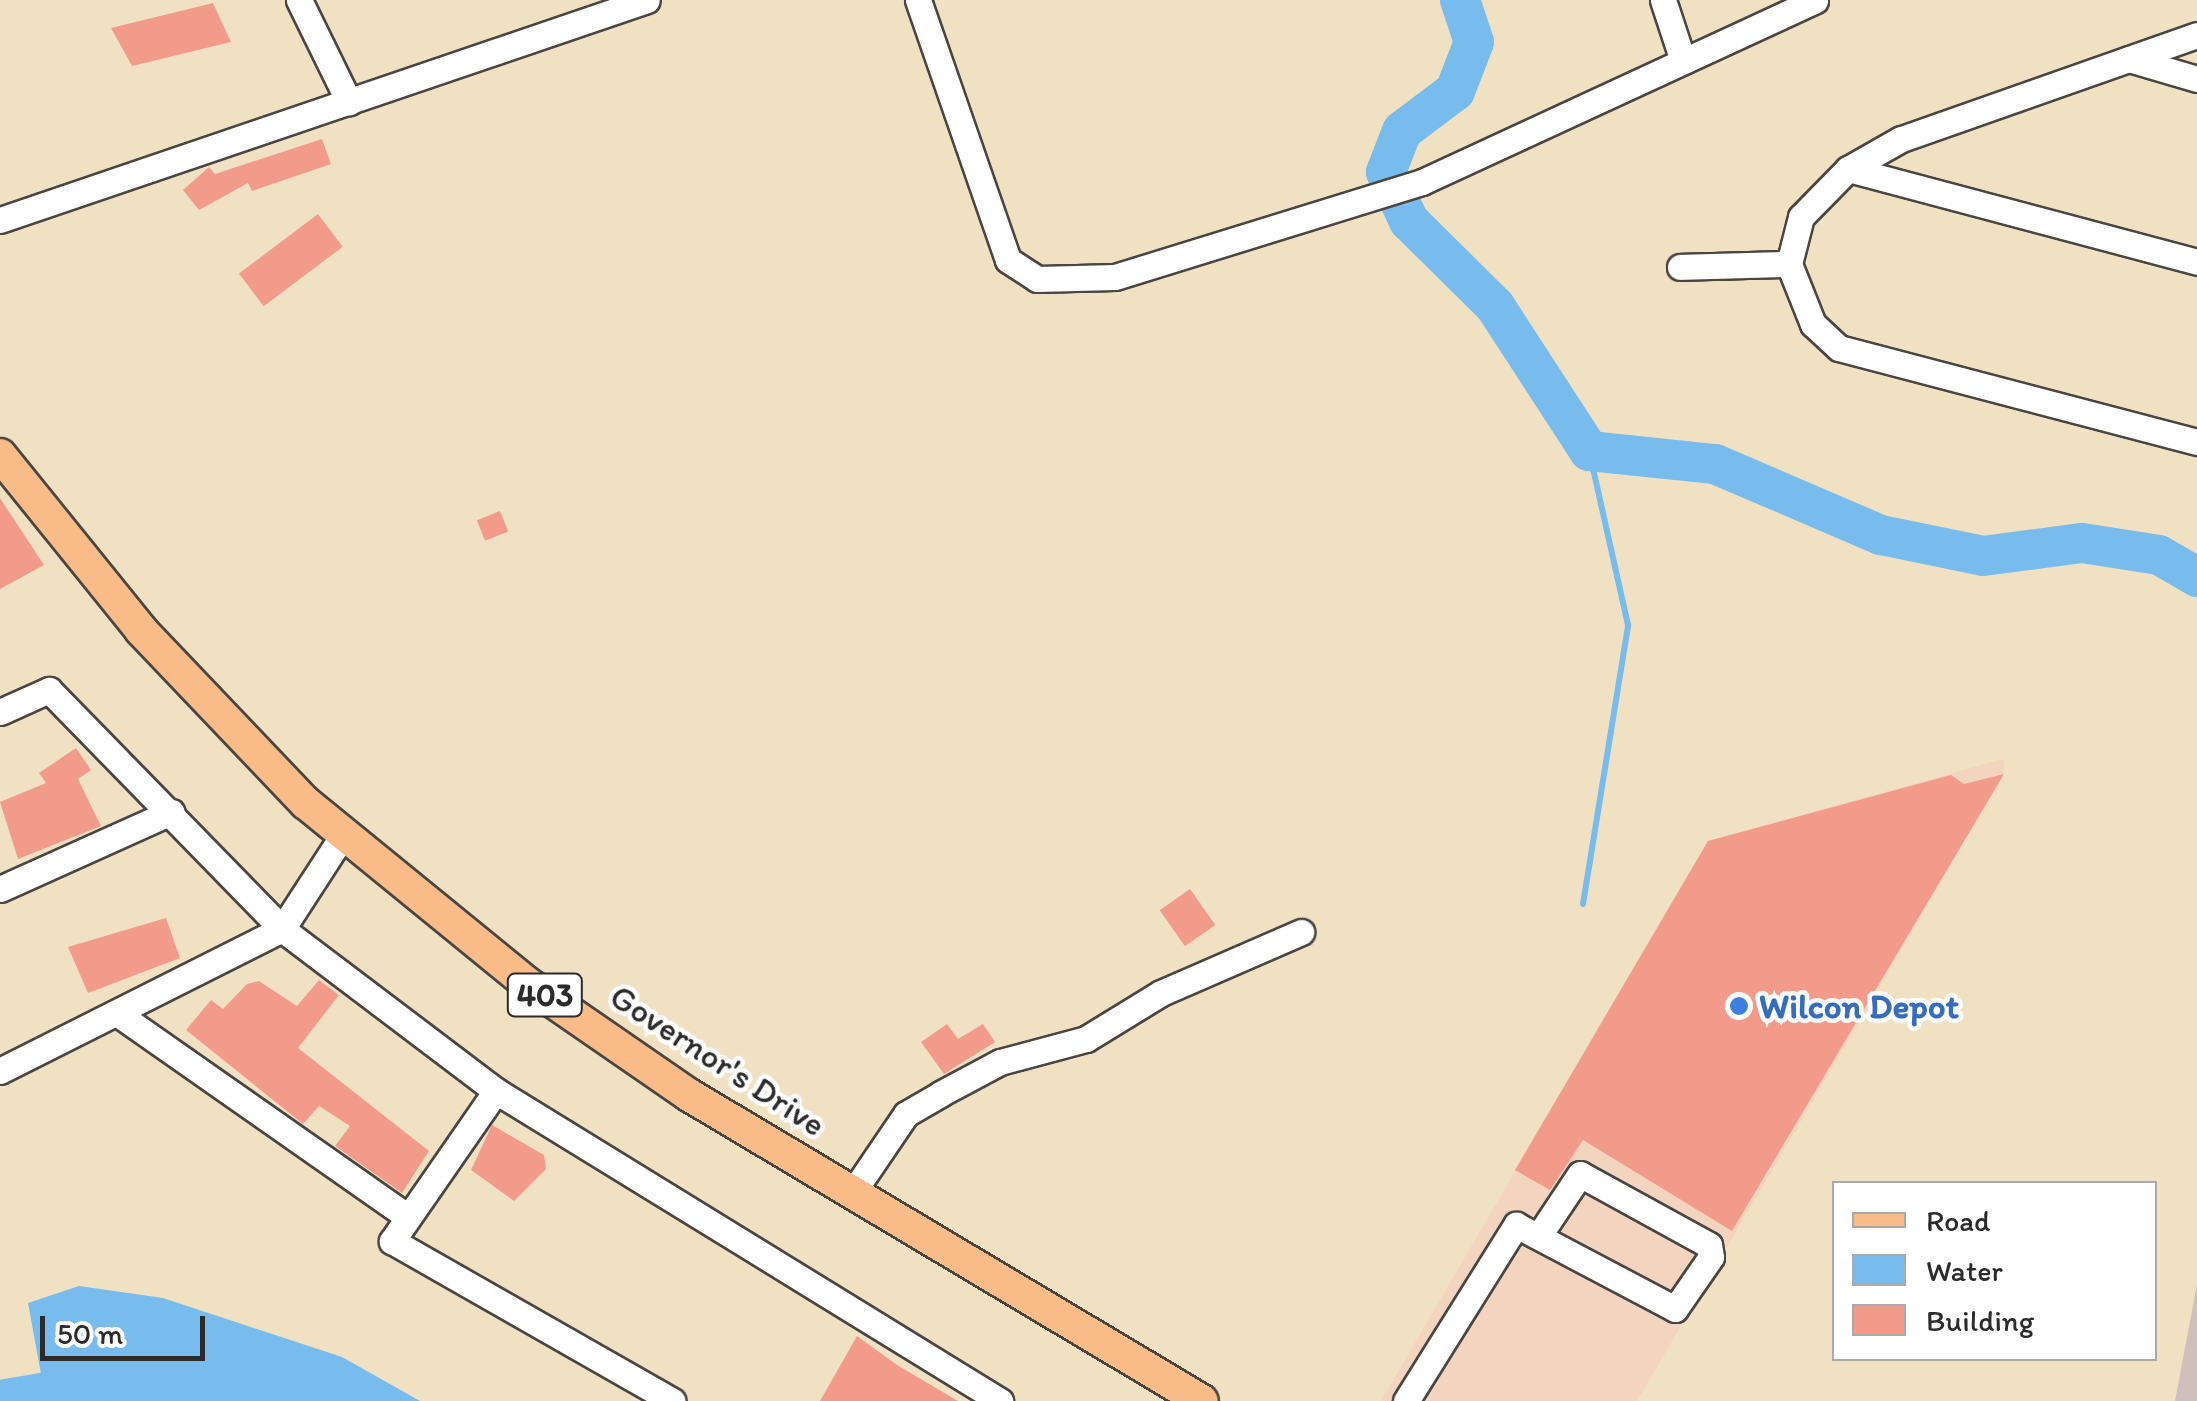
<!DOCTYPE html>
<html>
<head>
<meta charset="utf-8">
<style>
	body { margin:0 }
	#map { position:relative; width:2197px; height:1401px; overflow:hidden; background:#f0e1c3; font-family:Itim,sans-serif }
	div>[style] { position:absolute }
	.built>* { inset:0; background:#f3d4bf }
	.industrial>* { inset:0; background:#cfc0bb }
	.water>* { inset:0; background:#77bced }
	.stream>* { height:6px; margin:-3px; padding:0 3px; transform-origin:3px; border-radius:3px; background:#77bced }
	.river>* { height:40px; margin:-20px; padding:0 20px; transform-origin:20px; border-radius:20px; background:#77bced }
	.building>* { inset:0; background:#f39b8b; transform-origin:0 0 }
	.roads { filter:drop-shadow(2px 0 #494642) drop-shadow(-2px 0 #494642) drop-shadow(0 2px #494642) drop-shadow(0 -2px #494642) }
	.minor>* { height:25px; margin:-12.5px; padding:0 12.5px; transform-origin:12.5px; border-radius:12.5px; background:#fff }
	.major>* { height:32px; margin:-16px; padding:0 16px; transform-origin:16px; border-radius:16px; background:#f9bc89 }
	.dots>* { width:28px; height:28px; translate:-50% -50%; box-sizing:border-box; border:5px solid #fff; border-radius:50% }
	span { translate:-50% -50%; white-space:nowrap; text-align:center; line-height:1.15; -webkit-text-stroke:9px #fff; paint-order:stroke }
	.shield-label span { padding:2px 8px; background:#fff; border:2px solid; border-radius:8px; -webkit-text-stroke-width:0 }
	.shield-label { font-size:32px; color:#2b2b2b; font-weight:700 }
	.shop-label { font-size:35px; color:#366cbe; font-weight:700 }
	.left { translate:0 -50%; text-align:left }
	.street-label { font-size:35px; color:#2b2b2b }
	.legend { position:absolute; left:1832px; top:1181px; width:325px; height:180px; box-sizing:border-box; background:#fff; border:2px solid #aaa; margin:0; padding:12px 18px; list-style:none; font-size:30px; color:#2b2b2b }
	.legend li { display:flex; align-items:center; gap:20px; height:50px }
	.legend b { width:50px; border:2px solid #aaa }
	.scale { position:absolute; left:40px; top:1316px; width:165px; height:45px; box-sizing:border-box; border:5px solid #2b2b2b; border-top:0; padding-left:12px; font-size:30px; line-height:35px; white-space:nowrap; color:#2b2b2b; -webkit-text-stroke:8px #fff; paint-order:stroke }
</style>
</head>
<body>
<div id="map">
	<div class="built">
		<i style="clip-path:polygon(2003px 759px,2004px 774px,1637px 1401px,1381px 1401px,1708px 841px)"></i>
	</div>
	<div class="industrial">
		<i style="clip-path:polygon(2197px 1284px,2197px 1401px,2175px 1401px)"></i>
	</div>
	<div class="water">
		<i style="clip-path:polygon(79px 1286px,163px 1298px,342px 1357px,420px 1401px,46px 1401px,28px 1303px)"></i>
	</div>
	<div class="stream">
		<i style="left:1583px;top:904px;width:283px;rotate:-80.8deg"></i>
		<i style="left:1628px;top:625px;width:178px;rotate:-102.6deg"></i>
	</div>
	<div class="river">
		<i style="left:1460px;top:0;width:44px;rotate:71.6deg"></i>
		<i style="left:1474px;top:42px;width:53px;rotate:111.2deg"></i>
		<i style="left:1455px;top:91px;width:66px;rotate:143deg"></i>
		<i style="left:1402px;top:131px;width:44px;rotate:111.3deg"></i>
		<i style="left:1386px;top:172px;width:54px;rotate:64.9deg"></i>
		<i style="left:1409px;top:221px;width:121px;rotate:44.7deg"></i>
		<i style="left:1495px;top:306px;width:173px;rotate:57deg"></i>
		<i style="left:1589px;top:451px;width:127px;rotate:5.9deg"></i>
		<i style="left:1715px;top:464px;width:181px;rotate:23.2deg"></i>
		<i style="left:1881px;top:535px;width:104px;rotate:11.6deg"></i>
		<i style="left:1983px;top:556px;width:100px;rotate:-7.5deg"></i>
		<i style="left:2082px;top:543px;width:78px;rotate:8.9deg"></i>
		<i style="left:2159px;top:555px;width:44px;rotate:30.1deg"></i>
		<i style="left:0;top:1400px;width:100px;rotate:-9.7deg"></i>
	</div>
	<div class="building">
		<i style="clip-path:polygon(213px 3px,231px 42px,132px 66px,111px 28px)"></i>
		<i style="clip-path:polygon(322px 139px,331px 164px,252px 191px,248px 183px,199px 210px,183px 190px,209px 167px,215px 174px)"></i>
		<i style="left:318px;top:214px;width:41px;height:99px;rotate:53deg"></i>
		<i style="clip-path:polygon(0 498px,44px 565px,0 589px)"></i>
		<i style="left:500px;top:511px;width:22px;height:25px;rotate:68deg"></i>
		<i style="clip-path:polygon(76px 748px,91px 770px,78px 779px,101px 826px,18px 859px,0 802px,46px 783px,39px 773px)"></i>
		<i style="clip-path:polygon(2004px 774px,1732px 1231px,1583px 1140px,1550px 1190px,1515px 1170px,1708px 841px,1951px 775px,1964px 784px)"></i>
		<i style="left:1190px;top:889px;width:44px;height:37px;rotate:55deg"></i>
		<i style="clip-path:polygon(166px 918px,180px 958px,88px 993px,68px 947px)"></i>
		<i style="clip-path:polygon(319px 980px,339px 995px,298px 1048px,429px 1151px,402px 1193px,335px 1146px,350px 1126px,319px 1106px,303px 1124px,186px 1030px,211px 1000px,223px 1009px,247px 984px,259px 981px,297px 1006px)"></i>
		<i style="clip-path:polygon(947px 1024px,958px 1039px,983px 1024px,995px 1042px,944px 1074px,921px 1042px)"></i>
		<i style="clip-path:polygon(492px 1125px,544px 1155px,546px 1169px,514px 1201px,471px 1170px)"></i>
		<i style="clip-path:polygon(857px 1336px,897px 1365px,958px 1401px,820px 1401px)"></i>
	</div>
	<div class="roads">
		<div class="minor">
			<i style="left:299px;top:0;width:114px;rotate:63.9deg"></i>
			<i style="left:918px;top:0;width:275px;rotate:70.9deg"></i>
			<i style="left:1008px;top:260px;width:35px;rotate:33deg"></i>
			<i style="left:1037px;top:279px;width:78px;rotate:-1.5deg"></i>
			<i style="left:1115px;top:277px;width:321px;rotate:-17.2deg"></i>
			<i style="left:1422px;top:182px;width:433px;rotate:-24.8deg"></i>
			<i style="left:1663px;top:0;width:64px;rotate:71.8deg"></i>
			<i style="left:2197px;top:35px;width:314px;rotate:160.6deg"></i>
			<i style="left:1901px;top:139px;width:61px;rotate:150.5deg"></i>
			<i style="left:1848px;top:169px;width:67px;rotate:134.4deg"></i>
			<i style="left:1801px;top:217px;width:49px;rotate:104.3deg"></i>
			<i style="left:1789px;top:264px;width:65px;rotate:68.2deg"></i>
			<i style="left:1813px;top:324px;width:35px;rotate:43deg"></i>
			<i style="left:1839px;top:348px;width:370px;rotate:14.7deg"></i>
			<i style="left:2129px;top:59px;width:71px;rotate:16.4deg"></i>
			<i style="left:1848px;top:169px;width:361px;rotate:14.9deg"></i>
			<i style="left:0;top:220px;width:683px;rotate:-18.78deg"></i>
			<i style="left:1680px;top:267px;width:109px;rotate:-1.6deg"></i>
			<i style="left:0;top:712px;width:54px;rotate:-24.2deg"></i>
			<i style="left:49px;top:690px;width:334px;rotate:45.7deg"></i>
			<i style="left:282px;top:929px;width:316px;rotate:153.3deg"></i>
			<i style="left:343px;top:835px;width:112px;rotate:123deg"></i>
			<i style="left:282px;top:929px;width:268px;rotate:37.1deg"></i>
			<i style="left:496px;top:1091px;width:592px;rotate:31.59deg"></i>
			<i style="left:0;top:889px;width:188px;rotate:-24.2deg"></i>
			<i style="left:121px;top:1016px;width:350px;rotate:35deg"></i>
			<i style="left:496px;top:1091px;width:183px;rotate:124.7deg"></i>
			<i style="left:392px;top:1241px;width:323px;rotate:29.7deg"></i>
			<i style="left:853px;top:1192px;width:94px;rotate:-55.8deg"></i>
			<i style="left:906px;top:1114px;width:39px;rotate:-30deg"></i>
			<i style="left:940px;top:1094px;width:68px;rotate:-28.1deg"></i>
			<i style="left:1000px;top:1062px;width:89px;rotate:-15deg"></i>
			<i style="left:1086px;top:1039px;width:88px;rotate:-31.5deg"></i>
			<i style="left:1161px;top:993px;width:153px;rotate:-23.5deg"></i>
			<i style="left:1406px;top:1401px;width:208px;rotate:-58deg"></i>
			<i style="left:1516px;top:1225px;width:180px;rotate:27.8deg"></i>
			<i style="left:1675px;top:1309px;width:63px;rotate:-55.3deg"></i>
			<i style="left:1711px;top:1257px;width:12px;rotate:-99deg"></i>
			<i style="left:1709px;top:1245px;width:147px;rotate:-151.2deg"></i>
			<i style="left:1580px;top:1174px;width:72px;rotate:123.7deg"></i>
		</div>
		<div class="major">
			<i style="left:0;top:455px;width:225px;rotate:51.1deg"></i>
			<i style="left:141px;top:630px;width:239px;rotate:46.4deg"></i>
			<i style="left:306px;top:803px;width:286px;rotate:39.2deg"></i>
			<i style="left:528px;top:984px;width:196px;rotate:34.6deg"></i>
			<i style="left:689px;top:1095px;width:597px;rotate:30.82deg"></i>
		</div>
	</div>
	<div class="dots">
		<i style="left:1739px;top:1006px;background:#3f7fe0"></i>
	</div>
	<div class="shield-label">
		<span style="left:545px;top:995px">403</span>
	</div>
	<div class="shop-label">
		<span class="left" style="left:1759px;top:1006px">Wilcon Depot</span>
	</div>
	<div class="street-label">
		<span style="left:718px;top:1060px;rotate:33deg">Governor's Drive</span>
	</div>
	<ul class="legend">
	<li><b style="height:12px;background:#f9bc89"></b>Road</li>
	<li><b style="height:28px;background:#77bced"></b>Water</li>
	<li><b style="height:28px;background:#f39b8b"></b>Building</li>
	</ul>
	<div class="scale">50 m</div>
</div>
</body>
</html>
